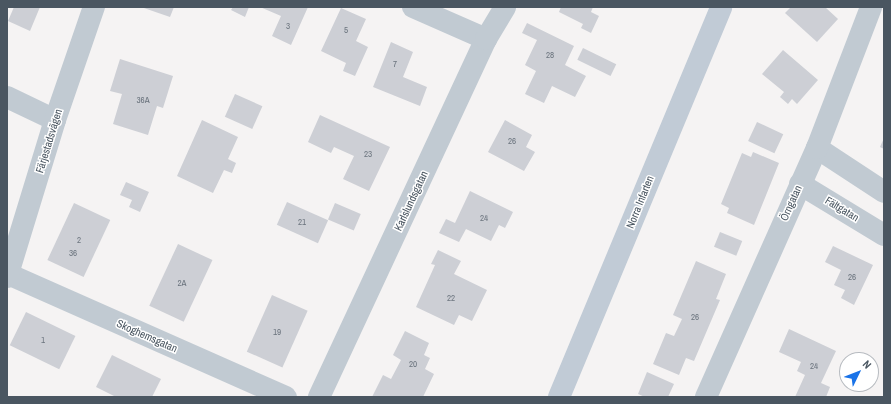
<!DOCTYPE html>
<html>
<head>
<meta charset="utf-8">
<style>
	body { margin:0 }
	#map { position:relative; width:891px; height:404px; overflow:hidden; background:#f5f3f3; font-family:"Archivo Narrow",sans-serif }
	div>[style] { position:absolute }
	.building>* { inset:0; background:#cdcfd5; transform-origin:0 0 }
	.street>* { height:22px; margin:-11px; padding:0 11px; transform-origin:11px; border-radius:11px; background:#c1cad2 }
	.secondary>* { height:22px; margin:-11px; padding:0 11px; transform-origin:11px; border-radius:11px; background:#c1cbd6 }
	span { translate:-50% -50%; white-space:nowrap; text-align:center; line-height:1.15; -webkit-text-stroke:3px #fff; paint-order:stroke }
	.number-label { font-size:9px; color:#6b747e }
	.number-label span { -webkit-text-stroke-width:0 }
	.street-label { font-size:11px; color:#4a5661 }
	.frame { position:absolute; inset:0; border:8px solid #4a5661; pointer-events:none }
	.north { position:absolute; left:839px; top:352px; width:40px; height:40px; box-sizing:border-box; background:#fff; border:1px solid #b7bbc0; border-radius:50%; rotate:47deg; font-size:11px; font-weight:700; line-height:16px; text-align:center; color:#4a5661 }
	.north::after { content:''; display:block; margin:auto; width:14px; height:18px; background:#1a73e8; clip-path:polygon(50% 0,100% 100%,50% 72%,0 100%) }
</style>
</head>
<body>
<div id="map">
	<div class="building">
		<i style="clip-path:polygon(14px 7px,40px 7px,30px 31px,8px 21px)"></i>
		<i style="clip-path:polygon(141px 7px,174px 7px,170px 17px)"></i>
		<i style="clip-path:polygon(233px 7px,249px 7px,245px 17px,231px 10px)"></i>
		<i style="clip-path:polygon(260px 7px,308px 7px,291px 45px,272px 36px,281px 16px)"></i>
		<i style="clip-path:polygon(561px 7px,593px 7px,591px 12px,599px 16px,591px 33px,581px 28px,583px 24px,559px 12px)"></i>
		<i style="clip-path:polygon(791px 7px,825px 7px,838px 19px,817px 42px,785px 13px)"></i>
		<i style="clip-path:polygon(341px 8px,366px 19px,356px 41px,368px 47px,355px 76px,343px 71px,346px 63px,321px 51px)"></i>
		<i style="clip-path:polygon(527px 23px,574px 46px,565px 65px,586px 76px,575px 97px,552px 86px,544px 103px,525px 94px,536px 71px,525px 65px,537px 40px,522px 33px)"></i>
		<i style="clip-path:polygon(391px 42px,413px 52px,403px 77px,427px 87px,420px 106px,373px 87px)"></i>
		<i style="left:583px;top:48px;width:37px;height:13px;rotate:26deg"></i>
		<i style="clip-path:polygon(783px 50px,818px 80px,797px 104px,792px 99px,788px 104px,780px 97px,784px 92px,762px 74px)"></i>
		<i style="clip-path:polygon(120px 59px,173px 76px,163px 108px,157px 106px,148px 135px,113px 124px,122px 94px,110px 91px)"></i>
		<i style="left:235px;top:94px;width:30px;height:25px;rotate:24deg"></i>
		<i style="clip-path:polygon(320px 115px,390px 147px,369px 191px,343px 179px,354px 156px,334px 147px,331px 153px,308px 142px)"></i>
		<i style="clip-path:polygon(202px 120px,238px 137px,228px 159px,236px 163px,232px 173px,224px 170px,213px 193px,177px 176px)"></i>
		<i style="clip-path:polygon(505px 120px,532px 135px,526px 147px,535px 152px,524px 171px,488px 152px)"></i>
		<i style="left:757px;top:122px;width:29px;height:21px;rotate:25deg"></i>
		<i style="clip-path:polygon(884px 138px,884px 149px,880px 147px)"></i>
		<i style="clip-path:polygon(753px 152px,779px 163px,754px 225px,727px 213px,729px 208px,721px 204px,742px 153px,751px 157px)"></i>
		<i style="clip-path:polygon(126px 182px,149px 192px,140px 212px,129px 207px,132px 200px,120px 195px)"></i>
		<i style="clip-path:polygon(470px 191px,513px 212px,505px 228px,499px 225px,491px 241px,466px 229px,459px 242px,439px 233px,446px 219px,455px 223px)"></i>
		<i style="left:287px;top:202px;width:45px;height:25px;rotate:24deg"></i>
		<i style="left:74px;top:203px;width:40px;height:63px;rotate:25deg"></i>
		<i style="left:335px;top:203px;width:28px;height:18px;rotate:23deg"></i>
		<i style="left:720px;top:232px;width:24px;height:16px;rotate:22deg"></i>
		<i style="left:178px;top:244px;width:38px;height:68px;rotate:25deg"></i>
		<i style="clip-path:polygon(833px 246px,873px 265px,854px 305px,841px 298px,845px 290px,834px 285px,841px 270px,825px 262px)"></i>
		<i style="clip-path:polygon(438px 250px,461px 261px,454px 274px,487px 290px,472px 321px,459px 315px,454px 325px,416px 307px,435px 265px,431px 264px)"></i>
		<i style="clip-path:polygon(696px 261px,726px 274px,716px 299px,720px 300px,694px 361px,686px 358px,679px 375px,653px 364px,666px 333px,674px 336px,682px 319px,673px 315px)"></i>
		<i style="left:272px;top:295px;width:39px;height:62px;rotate:24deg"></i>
		<i style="left:26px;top:312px;width:55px;height:37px;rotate:26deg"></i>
		<i style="clip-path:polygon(789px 329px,836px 351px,821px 383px,830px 387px,826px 397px,795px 397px,805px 375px,797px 371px,801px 362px,779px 352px)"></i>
		<i style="clip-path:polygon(405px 331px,429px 343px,424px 355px,430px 358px,425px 369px,434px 374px,423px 397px,372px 397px,383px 375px,391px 379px,401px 360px,393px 355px)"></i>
		<i style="clip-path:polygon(112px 355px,161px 379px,152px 397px,116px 397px,96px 387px)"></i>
		<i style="clip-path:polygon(647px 372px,674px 384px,668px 397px,645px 397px,638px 394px)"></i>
	</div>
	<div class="street">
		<i style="left:413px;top:7px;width:80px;rotate:23.7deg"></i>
		<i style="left:7px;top:97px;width:53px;rotate:25.6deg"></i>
		<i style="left:817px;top:148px;width:80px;rotate:33.3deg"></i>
		<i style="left:800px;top:184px;width:98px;rotate:31.3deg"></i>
		<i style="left:8px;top:274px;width:304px;rotate:23.9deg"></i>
		<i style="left:7px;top:277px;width:164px;rotate:-73deg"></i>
		<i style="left:55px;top:120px;width:120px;rotate:-71deg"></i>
		<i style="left:319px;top:397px;width:395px;rotate:-65deg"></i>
		<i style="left:486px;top:39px;width:37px;rotate:-59deg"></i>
		<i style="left:706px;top:397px;width:273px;rotate:-66deg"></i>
		<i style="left:817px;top:148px;width:151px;rotate:-69deg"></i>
	</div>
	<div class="secondary">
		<i style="left:559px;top:397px;width:422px;rotate:-67.4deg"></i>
	</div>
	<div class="number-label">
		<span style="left:288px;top:26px">3</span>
		<span style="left:346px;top:30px">5</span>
		<span style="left:550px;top:55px">28</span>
		<span style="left:395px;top:64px">7</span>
		<span style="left:143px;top:100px">36A</span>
		<span style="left:512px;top:141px">26</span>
		<span style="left:368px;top:154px">23</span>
		<span style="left:484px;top:218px">24</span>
		<span style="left:302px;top:222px">21</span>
		<span style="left:79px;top:240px">2</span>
		<span style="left:73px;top:253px">36</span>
		<span style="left:852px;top:277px">26</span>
		<span style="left:182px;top:283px">2A</span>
		<span style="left:451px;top:298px">22</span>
		<span style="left:695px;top:317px">26</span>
		<span style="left:277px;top:332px">19</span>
		<span style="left:43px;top:340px">1</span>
		<span style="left:413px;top:364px">20</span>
		<span style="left:814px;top:366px">24</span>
	</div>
	<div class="street-label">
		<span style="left:49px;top:141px;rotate:-73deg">Färjestadsvägen</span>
		<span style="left:411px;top:201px;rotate:-65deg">Karlslundsgatan</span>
		<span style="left:640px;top:202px;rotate:-68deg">Norra Infarten</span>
		<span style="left:791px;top:203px;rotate:-66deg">Örngatan</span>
		<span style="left:842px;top:209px;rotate:31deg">Fältgatan</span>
		<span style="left:147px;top:336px;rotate:24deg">Skoghemsgatan</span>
	</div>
	<div class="frame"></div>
	<div class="north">N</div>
</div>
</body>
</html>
